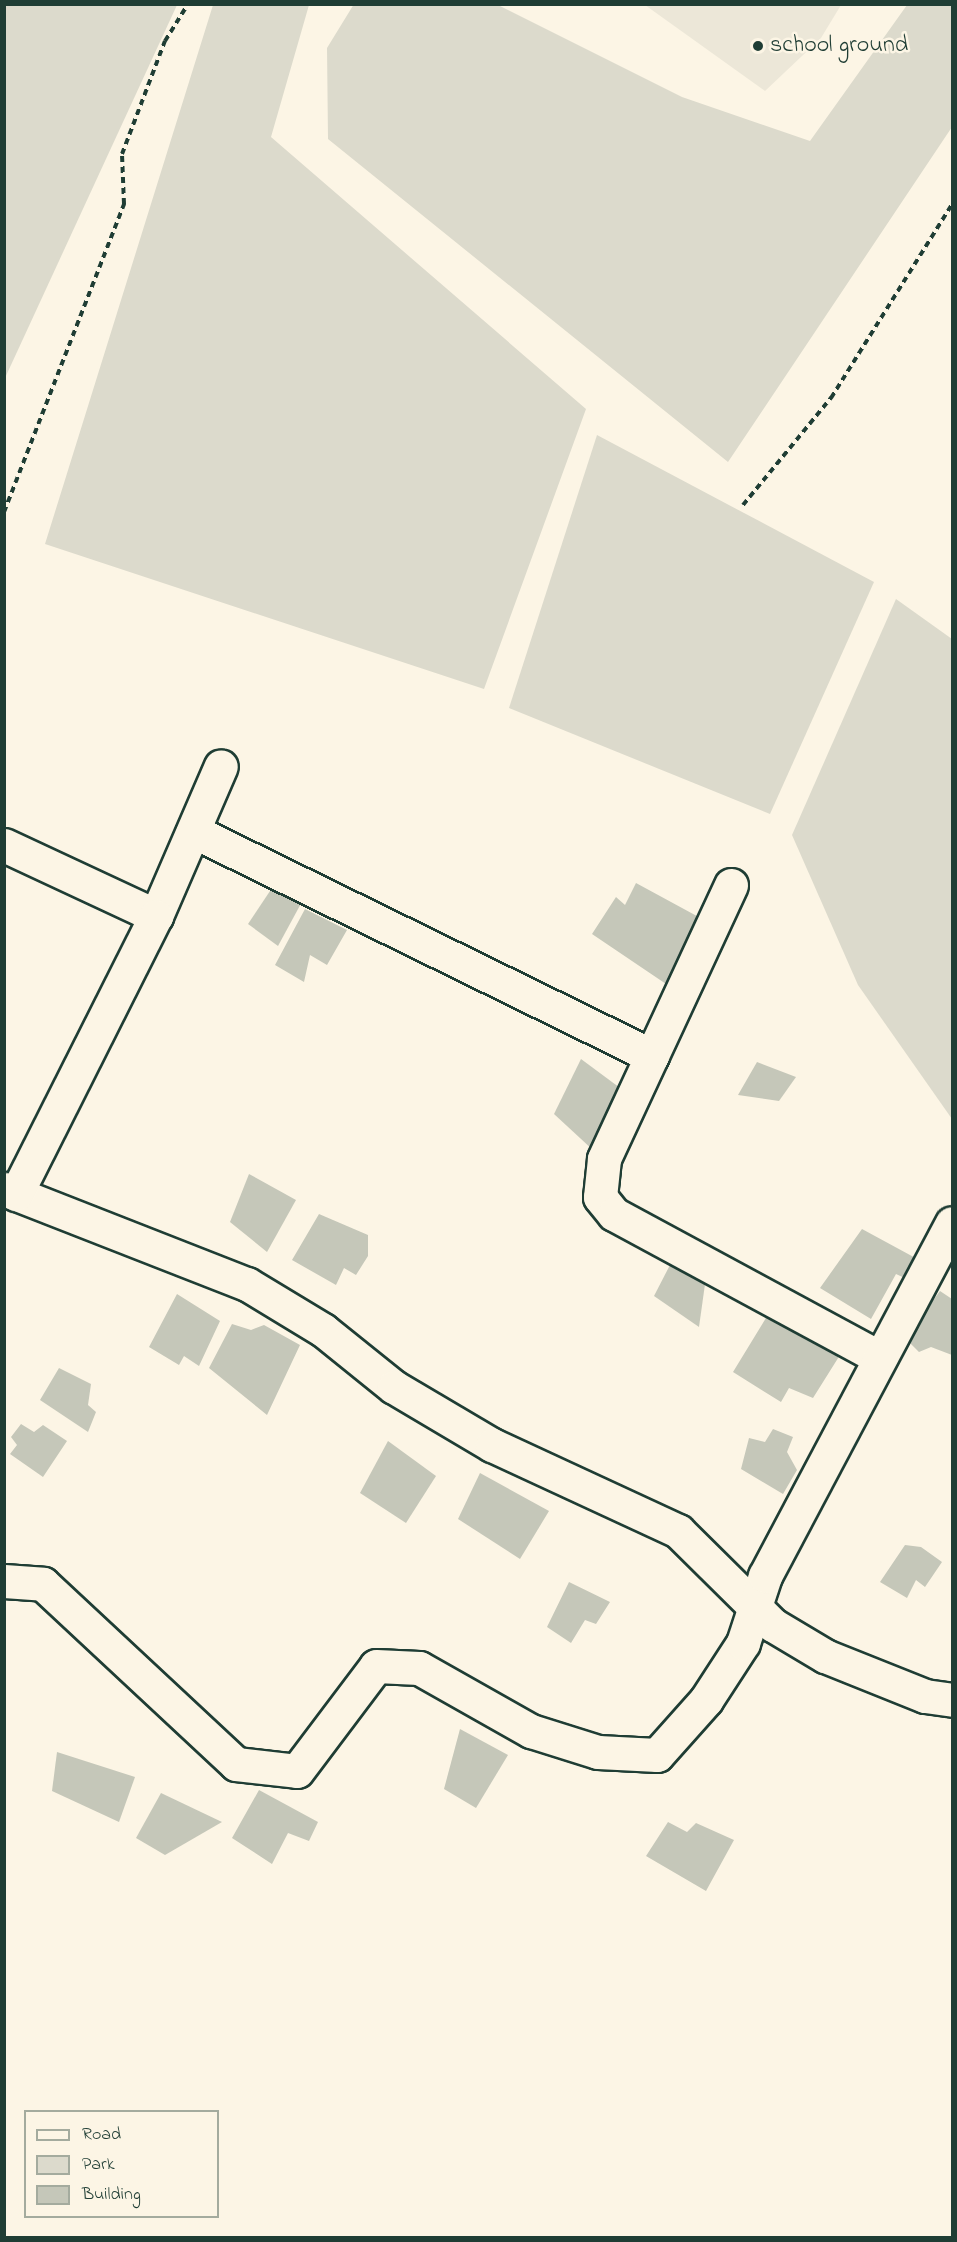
<!DOCTYPE html>
<html>
<head>
<meta charset="utf-8">
<style>
	body { margin:0 }
	#map { position:relative; width:957px; height:2242px; overflow:hidden; background:#fcf5e5; font-family:"Indie Flower",sans-serif }
	div>[style] { position:absolute }
	.built>* { inset:0; background:#ece7d8 }
	.green>* { inset:0; background:#dcdacc }
	.building>* { inset:0; background:#c5c7b9 }
	.path>* { height:4px; margin-top:-2px; transform-origin:0; background:repeating-linear-gradient(90deg,#1f3d34 0 6px,transparent 0 10.5px) }
	.roads { filter:drop-shadow(2px 0 #1f3d34) drop-shadow(-2px 0 #1f3d34) drop-shadow(0 2px #1f3d34) drop-shadow(0 -2px #1f3d34) }
	.street>* { height:33px; margin:-16.5px; padding:0 16.5px; transform-origin:16.5px; border-radius:16.5px; background:#fcf5e5 }
	.dots>* { width:16px; height:16px; translate:-50% -50%; box-sizing:border-box; border:3px solid #fcf5e5; border-radius:50% }
	span { translate:-50% -50%; white-space:nowrap; text-align:center; line-height:1.15; -webkit-text-stroke:5px #fcf5e5; paint-order:stroke }
	.poi-label { font-size:24px; color:#1f3d34 }
	.left { translate:0 -50%; text-align:left }
	.frame { position:absolute; inset:0; border:6px solid #1f3d34; pointer-events:none }
	.legend { position:absolute; left:24px; top:2110px; width:195px; height:108px; box-sizing:border-box; background:#fcf5e5; border:2px solid #a4ab9e; margin:0; padding:8px 10px; list-style:none; font-size:18px; color:#1f3d34 }
	.legend li { display:flex; align-items:center; gap:12px; height:30px }
	.legend b { width:30px; border:2px solid #a4ab9e }
</style>
</head>
<body>
<div id="map">
	<div class="built">
		<i style="clip-path:polygon(645px 5px,841px 5px,821px 38px,765px 91px)"></i>
	</div>
	<div class="green">
		<i style="clip-path:polygon(5px 4px,177px 5px,5px 378px,4px 5px)"></i>
		<i style="clip-path:polygon(354px 4px,498px 5px,682px 97px,810px 141px,907px 5px,952px 5px,952px 127px,728px 462px,328px 139px,327px 48px)"></i>
		<i style="clip-path:polygon(213px 5px,309px 5px,271px 137px,586px 409px,484px 689px,45px 544px)"></i>
		<i style="clip-path:polygon(597px 435px,874px 582px,770px 814px,509px 708px)"></i>
		<i style="clip-path:polygon(896px 599px,952px 639px,952px 1119px,858px 985px,792px 835px)"></i>
	</div>
	<div class="building">
		<i style="clip-path:polygon(276px 882px,304px 898px,278px 946px,248px 924px)"></i>
		<i style="clip-path:polygon(636px 883px,706px 921px,669px 986px,592px 934px,616px 897px,625px 905px)"></i>
		<i style="clip-path:polygon(305px 909px,347px 930px,327px 965px,310px 955px,304px 982px,275px 965px)"></i>
		<i style="clip-path:polygon(581px 1059px,639px 1102px,607px 1163px,554px 1114px)"></i>
		<i style="clip-path:polygon(757px 1062px,796px 1077px,779px 1101px,738px 1095px)"></i>
		<i style="clip-path:polygon(249px 1174px,296px 1200px,267px 1252px,230px 1222px)"></i>
		<i style="clip-path:polygon(319px 1214px,368px 1235px,368px 1256px,356px 1275px,344px 1268px,336px 1285px,292px 1260px)"></i>
		<i style="clip-path:polygon(862px 1229px,921px 1261px,909px 1280px,896px 1274px,871px 1319px,820px 1288px)"></i>
		<i style="clip-path:polygon(671px 1263px,706px 1277px,699px 1327px,654px 1296px)"></i>
		<i style="clip-path:polygon(940px 1291px,952px 1299px,952px 1355px,931px 1347px,919px 1352px,905px 1338px)"></i>
		<i style="clip-path:polygon(177px 1294px,220px 1321px,199px 1366px,184px 1356px,179px 1365px,149px 1347px)"></i>
		<i style="clip-path:polygon(772px 1308px,840px 1355px,813px 1398px,789px 1388px,781px 1402px,733px 1372px)"></i>
		<i style="clip-path:polygon(232px 1324px,251px 1330px,264px 1325px,300px 1345px,267px 1415px,209px 1368px)"></i>
		<i style="clip-path:polygon(59px 1368px,91px 1384px,88px 1405px,96px 1412px,88px 1432px,40px 1400px)"></i>
		<i style="clip-path:polygon(21px 1424px,34px 1432px,43px 1425px,67px 1441px,43px 1477px,10px 1454px,17px 1445px,11px 1437px)"></i>
		<i style="clip-path:polygon(773px 1429px,793px 1437px,787px 1452px,797px 1470px,783px 1494px,741px 1469px,749px 1438px,765px 1442px)"></i>
		<i style="clip-path:polygon(388px 1441px,436px 1476px,406px 1523px,360px 1493px)"></i>
		<i style="clip-path:polygon(480px 1473px,549px 1511px,520px 1559px,458px 1519px)"></i>
		<i style="clip-path:polygon(905px 1545px,921px 1547px,942px 1562px,925px 1587px,916px 1580px,907px 1598px,880px 1582px)"></i>
		<i style="clip-path:polygon(569px 1582px,610px 1602px,596px 1624px,585px 1620px,571px 1643px,547px 1627px)"></i>
		<i style="clip-path:polygon(460px 1729px,508px 1755px,476px 1808px,444px 1789px)"></i>
		<i style="clip-path:polygon(57px 1752px,135px 1777px,119px 1822px,52px 1791px)"></i>
		<i style="clip-path:polygon(259px 1790px,318px 1822px,309px 1841px,288px 1833px,272px 1864px,232px 1838px)"></i>
		<i style="clip-path:polygon(161px 1793px,222px 1822px,165px 1855px,136px 1838px)"></i>
		<i style="clip-path:polygon(668px 1822px,687px 1832px,696px 1823px,734px 1840px,706px 1891px,646px 1856px)"></i>
	</div>
	<div class="path">
		<i style="left:743px;top:505px;width:139px;rotate:-50.6deg"></i>
		<i style="left:831px;top:398px;width:229px;rotate:-58deg"></i>
		<i style="left:4px;top:512px;width:331px;rotate:-68.7deg"></i>
		<i style="left:124px;top:204px;width:50px;rotate:-92.3deg"></i>
		<i style="left:122px;top:154px;width:121px;rotate:-69.2deg"></i>
		<i style="left:165px;top:41px;width:44px;rotate:-58.1deg"></i>
	</div>
	<div class="roads">
		<div class="street">
			<i style="left:193px;top:831px;width:511px;rotate:26.11deg"></i>
			<i style="left:4px;top:845px;width:168px;rotate:25deg"></i>
			<i style="left:156px;top:916px;width:163px;rotate:-66.6deg"></i>
			<i style="left:731px;top:885px;width:302px;rotate:114.9deg"></i>
			<i style="left:604px;top:1159px;width:38px;rotate:96deg"></i>
			<i style="left:600px;top:1197px;width:22px;rotate:51deg"></i>
			<i style="left:614px;top:1214px;width:302px;rotate:28.4deg"></i>
			<i style="left:4px;top:1189px;width:261px;rotate:21.4deg"></i>
			<i style="left:247px;top:1284px;width:89px;rotate:31.2deg"></i>
			<i style="left:323px;top:1330px;width:91px;rotate:38.8deg"></i>
			<i style="left:394px;top:1387px;width:114px;rotate:30.6deg"></i>
			<i style="left:492px;top:1445px;width:205px;rotate:24.8deg"></i>
			<i style="left:678px;top:1531px;width:134px;rotate:44.7deg"></i>
			<i style="left:773px;top:1625px;width:61px;rotate:30.8deg"></i>
			<i style="left:825px;top:1656px;width:108px;rotate:21.8deg"></i>
			<i style="left:925px;top:1696px;width:27px;rotate:8deg"></i>
			<i style="left:16px;top:1194px;width:311px;rotate:-63.3deg"></i>
			<i style="left:4px;top:1581px;width:39px;rotate:4deg"></i>
			<i style="left:43px;top:1584px;width:264px;rotate:43deg"></i>
			<i style="left:236px;top:1764px;width:61px;rotate:6.5deg"></i>
			<i style="left:297px;top:1771px;width:131px;rotate:-53deg"></i>
			<i style="left:376px;top:1666px;width:43px;rotate:2.7deg"></i>
			<i style="left:419px;top:1668px;width:129px;rotate:29.4deg"></i>
			<i style="left:531px;top:1731px;width:70px;rotate:17.4deg"></i>
			<i style="left:598px;top:1752px;width:59px;rotate:2.9deg"></i>
			<i style="left:657px;top:1755px;width:74px;rotate:-48.3deg"></i>
			<i style="left:706px;top:1700px;width:68px;rotate:-57deg"></i>
			<i style="left:743px;top:1643px;width:71px;rotate:-71.8deg"></i>
			<i style="left:765px;top:1576px;width:399px;rotate:-62.1deg"></i>
		</div>
	</div>
	<div class="dots">
		<i style="left:758px;top:46px;background:#1f3d34"></i>
	</div>
	<div class="poi-label">
		<span class="left" style="left:770px;top:46px">school ground</span>
	</div>
	<div class="frame"></div>
	<ul class="legend">
	<li><b style="height:8px;background:#fcf5e5"></b>Road</li>
	<li><b style="height:16px;background:#dcdacc"></b>Park</li>
	<li><b style="height:16px;background:#c5c7b9"></b>Building</li>
	</ul>
</div>
</body>
</html>
